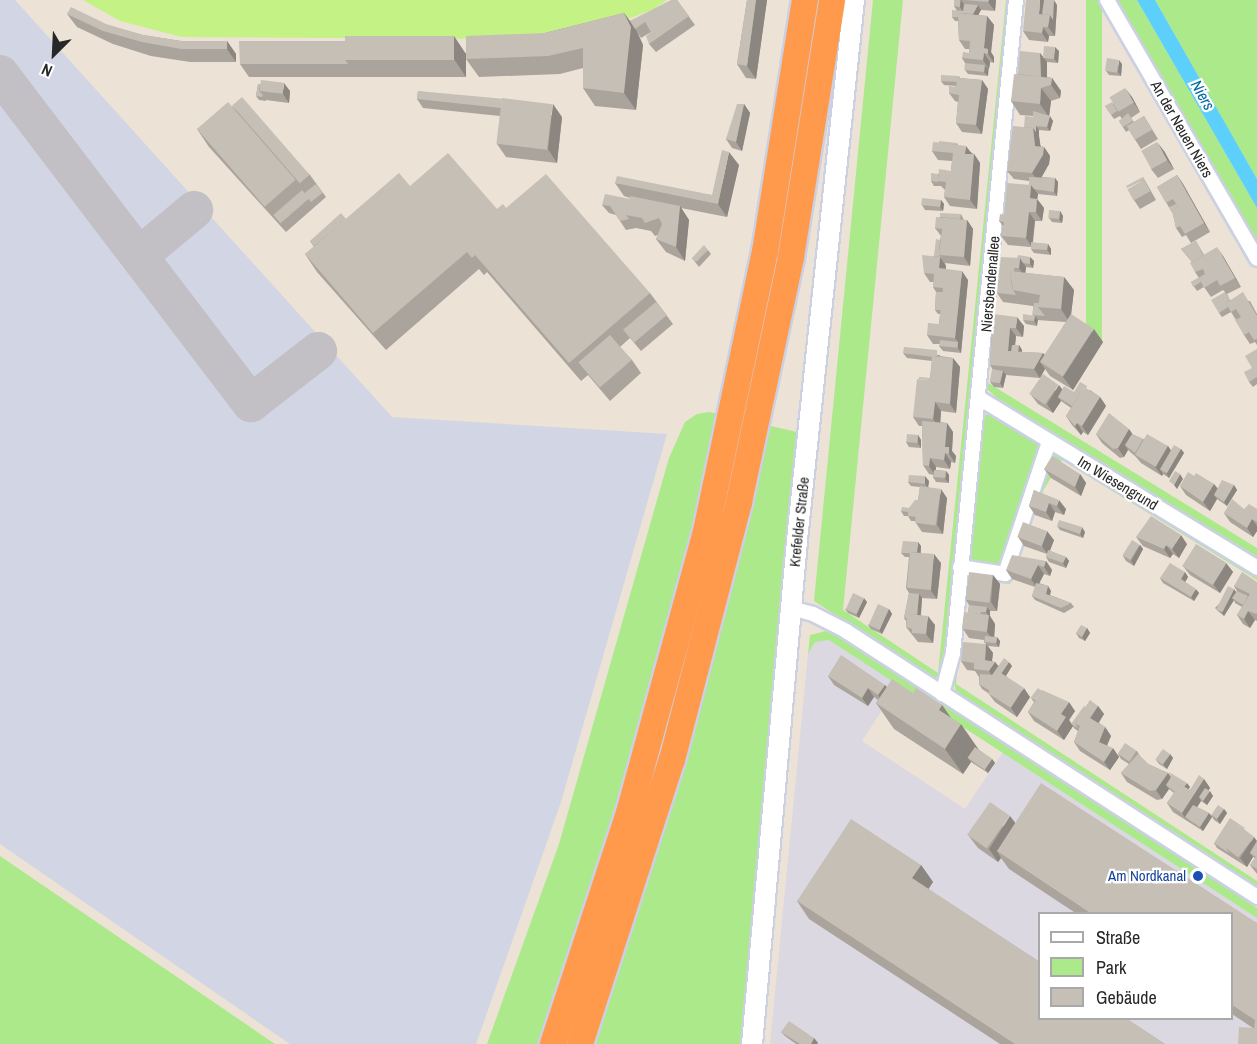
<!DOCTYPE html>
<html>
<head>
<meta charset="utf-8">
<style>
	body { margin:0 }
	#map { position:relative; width:1257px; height:1044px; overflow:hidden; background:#ece2d6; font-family:"Archivo Narrow",sans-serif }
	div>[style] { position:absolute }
	.industrial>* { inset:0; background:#dbd8e2 }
	.airport>* { inset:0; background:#d2d5e4 }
	.green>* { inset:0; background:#abe98b; transform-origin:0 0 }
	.pitch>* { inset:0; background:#c4f285 }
	.water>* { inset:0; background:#5cd0fb }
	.taxiway>* { height:38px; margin:-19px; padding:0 19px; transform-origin:19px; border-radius:19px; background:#c2c0c5 }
	.roads { filter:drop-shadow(2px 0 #cbd0e2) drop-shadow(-2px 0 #cbd0e2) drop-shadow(0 2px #cbd0e2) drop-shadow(0 -2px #cbd0e2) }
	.street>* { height:14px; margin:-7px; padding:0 7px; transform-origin:7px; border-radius:7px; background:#fff }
	.secondary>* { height:20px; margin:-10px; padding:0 10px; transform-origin:10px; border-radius:10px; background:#fff }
	.highway>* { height:26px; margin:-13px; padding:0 13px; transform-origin:13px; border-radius:13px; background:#ff9a4d }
	.wall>* { inset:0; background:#aaa49d }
	.shaded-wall>* { inset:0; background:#8b867f }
	.building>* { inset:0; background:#c6bfb6; transform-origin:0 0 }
	.dots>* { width:16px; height:16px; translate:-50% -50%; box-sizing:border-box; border:3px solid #fff; border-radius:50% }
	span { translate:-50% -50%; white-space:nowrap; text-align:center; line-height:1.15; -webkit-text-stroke:4.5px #fff; paint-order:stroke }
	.street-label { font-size:15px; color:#272727 }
	.transit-label { font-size:15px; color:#164399 }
	.right { translate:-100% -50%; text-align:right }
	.water-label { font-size:16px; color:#006aa1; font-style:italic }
	.legend { position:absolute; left:1038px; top:912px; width:195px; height:108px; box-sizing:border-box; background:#fff; border:2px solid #a9a9a9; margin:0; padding:8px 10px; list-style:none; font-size:18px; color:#272727 }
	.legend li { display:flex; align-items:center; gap:12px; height:30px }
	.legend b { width:30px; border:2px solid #a9a9a9 }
	.north { position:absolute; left:24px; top:24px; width:60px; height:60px; -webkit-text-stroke:4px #fff; paint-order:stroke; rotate:204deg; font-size:16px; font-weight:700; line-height:24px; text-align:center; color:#272727 }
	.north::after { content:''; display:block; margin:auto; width:21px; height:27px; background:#272727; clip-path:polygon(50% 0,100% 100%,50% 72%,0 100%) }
</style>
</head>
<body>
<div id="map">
	<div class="industrial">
		<i style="clip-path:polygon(evenodd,829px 639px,899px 684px,862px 741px,965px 809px,1003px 752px,1257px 918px,1257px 1044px,770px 1044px,808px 654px,815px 642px,829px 639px,1040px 914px,1232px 914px,1232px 1018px,1040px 1018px,1040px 914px)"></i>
	</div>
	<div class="airport">
		<i style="clip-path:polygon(0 0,15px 0,392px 417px,667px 434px,561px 802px,476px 1044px,290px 1044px,0 844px)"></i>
	</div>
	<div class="green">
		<i style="clip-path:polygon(873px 0,903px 0,843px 610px,938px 673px,1006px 0,1010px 0,944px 671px,934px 679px,814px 601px)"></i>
		<i style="left:1086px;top:0;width:16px;height:344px"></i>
		<i style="clip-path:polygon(1114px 0,1137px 0,1257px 208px,1257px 250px)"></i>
		<i style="clip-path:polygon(1155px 0,1257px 0,1257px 179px,1230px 132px)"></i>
		<i style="clip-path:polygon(985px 381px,1257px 548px,1257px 563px,993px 402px,996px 397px,985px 387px)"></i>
		<i style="clip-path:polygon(709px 412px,797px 432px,744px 1044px,487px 1044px,559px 844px,669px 458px,685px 422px,697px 414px)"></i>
		<i style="clip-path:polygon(995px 414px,1036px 439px,1040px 446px,998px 568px,966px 562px,982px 415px)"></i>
		<i style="clip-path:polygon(1056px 451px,1257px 575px,1257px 580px,1062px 460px,1044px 489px,1010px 584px,966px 580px,956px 684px,1257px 881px,1257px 890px,957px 694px,954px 683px,965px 574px,1006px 579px,1051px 453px)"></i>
		<i style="clip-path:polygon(826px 631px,837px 634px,1257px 908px,1257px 918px,829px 640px,815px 642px,808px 654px,810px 635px)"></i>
		<i style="clip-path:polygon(0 856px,275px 1044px,0 1044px)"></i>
	</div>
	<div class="pitch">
		<i style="clip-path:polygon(83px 0,667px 0,652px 10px,594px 31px,507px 39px,182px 37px,120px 21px)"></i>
	</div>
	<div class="water">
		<i style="clip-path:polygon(1137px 0,1155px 0,1257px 179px,1257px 208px)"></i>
	</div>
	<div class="taxiway">
		<i style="left:0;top:74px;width:414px;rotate:52.7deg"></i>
		<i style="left:251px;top:403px;width:85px;rotate:-37.8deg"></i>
		<i style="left:139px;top:256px;width:72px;rotate:-39.9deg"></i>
	</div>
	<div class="roads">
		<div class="street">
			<i style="left:1107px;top:0;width:299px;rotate:59.9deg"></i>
			<i style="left:979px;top:398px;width:326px;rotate:31.4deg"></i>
			<i style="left:960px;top:567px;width:46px;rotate:8.8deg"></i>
			<i style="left:1005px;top:574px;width:139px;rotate:-71.6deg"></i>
			<i style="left:791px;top:608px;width:23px;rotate:15deg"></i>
			<i style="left:813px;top:614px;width:37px;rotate:27deg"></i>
			<i style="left:846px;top:631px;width:490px;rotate:32.9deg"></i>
			<i style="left:942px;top:694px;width:42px;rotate:-75deg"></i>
			<i style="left:953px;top:653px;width:656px;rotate:-84.49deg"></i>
		</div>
		<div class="secondary">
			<i style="left:752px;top:1044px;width:516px;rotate:-84.89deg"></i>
			<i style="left:798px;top:530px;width:533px;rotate:-83.97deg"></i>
		</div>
		<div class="highway">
			<i style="left:553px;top:1044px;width:243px;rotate:-71.8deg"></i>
			<i style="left:629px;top:813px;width:287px;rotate:-74.7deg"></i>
			<i style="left:705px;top:536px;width:290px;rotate:-78.1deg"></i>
			<i style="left:765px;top:252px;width:255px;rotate:-81deg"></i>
			<i style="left:580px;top:1044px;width:299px;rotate:-72.1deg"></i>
			<i style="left:672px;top:760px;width:267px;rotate:-75.4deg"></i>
			<i style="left:739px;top:502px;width:250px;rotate:-78deg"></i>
			<i style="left:791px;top:257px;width:260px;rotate:-80.9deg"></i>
		</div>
	</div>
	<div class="wall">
		<i style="clip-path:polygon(677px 0,695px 25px,656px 52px,649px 44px,651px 32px,641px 38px,638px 33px,643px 45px,636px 110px,595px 106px,583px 88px,583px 68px,560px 74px,479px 77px,466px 59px,466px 77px,249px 77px,240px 64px,466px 53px,624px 13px,630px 21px)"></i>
		<i style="clip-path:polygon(747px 0,767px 0,756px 79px,746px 78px,737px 64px)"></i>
		<i style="clip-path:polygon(954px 0,996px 0,995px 11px,981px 10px,978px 15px,987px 16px,994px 25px,991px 52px,994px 57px,994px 63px,990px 62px,988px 76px,968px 74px,965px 70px,965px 63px,962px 58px,969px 53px,969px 49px,965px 49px,959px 40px,958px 21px,955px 21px,952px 17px,957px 11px,954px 6px)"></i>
		<i style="clip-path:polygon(1057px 5px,1055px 36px,1049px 36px,1048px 42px,1029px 40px,1023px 31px)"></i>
		<i style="clip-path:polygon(67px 14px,143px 35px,181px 41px,227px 41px,236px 54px,236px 62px,190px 62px,151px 56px,113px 44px,77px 27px)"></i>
		<i style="clip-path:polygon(1059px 51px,1058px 63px,1047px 62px,1047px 77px,1052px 78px,1061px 91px,1060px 98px,1051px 101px,1049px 116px,1053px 121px,1050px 131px,1039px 130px,1039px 136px,1040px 146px,1044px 147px,1050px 156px,1049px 164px,1041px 177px,1055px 178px,1058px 182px,1057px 196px,1038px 194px,1037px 199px,1044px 208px,1042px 221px,1035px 221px,1033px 243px,1048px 244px,1051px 249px,1051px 255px,1034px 253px,1031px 249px,1031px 247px,1008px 245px,1001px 236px,1003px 226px,999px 221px,1029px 185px,1029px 181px,1014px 179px,1007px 171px,1024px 127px,1033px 117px,1033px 116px,1020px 115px,1011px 101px,1018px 74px,1040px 53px,1043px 57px)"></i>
		<i style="clip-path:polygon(1122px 64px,1121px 76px,1109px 75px,1106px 71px)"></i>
		<i style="clip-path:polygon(959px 76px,960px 78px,982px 80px,988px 89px,982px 134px,962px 132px,956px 123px,958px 102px,955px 101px,949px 93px,956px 86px,944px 85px,941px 81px)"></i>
		<i style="clip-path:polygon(258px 84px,290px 91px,289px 103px,266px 100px,266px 101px,259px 100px,256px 96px)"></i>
		<i style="clip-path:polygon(418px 91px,562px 117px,557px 163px,506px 157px,497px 144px,500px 116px,423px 108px,417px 99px)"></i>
		<i style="clip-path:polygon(1132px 97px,1140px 112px,1131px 118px,1134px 122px,1144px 116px,1158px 139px,1141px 149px,1129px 130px,1126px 132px,1119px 121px,1122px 119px,1120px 116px,1114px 119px,1105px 106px)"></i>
		<i style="clip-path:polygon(744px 104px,750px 113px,742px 151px,732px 148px,726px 139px)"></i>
		<i style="clip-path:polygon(232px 106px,310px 175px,326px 197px,286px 232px,209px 147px,197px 129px)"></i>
		<i style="clip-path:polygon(939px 143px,957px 143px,958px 145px,974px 154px,980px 163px,977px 209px,950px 206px,944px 197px,945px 190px,941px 186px,934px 186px,931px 181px,938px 174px,951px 171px,952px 161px,938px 160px,932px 151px)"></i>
		<i style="clip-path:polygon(1164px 151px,1174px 169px,1158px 178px,1151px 169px)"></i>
		<i style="clip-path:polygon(739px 165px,727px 217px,681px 208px,689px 220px,685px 261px,666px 252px,656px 239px,658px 235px,655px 236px,651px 231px,636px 228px,626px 230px,616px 215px,609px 213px,602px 205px,630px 199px,630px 198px,624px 196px,615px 183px,712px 195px)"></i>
		<i style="clip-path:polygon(1177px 175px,1183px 184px,1210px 232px,1191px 243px,1186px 235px,1182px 237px,1176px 228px,1173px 214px,1157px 187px)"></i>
		<i style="clip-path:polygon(1143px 177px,1156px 200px,1140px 209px,1134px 200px)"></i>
		<i style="clip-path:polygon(410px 186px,497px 209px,506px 208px,650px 293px,673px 324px,641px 351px,630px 338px,620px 347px,632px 360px,641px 373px,610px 401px,588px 375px,581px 381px,487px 272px,484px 275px,479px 269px,386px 350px,317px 272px,305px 254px,314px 247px,310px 241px,346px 219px)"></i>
		<i style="clip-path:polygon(941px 200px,944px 204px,943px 211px,925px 210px,922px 205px)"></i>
		<i style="clip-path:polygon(1060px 211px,1063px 216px,1062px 223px,1052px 222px,1049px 218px)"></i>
		<i style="clip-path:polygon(961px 214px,964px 220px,967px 220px,973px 229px,970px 266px,945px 263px,946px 266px,946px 269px,968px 280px,961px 353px,943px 351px,939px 346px,940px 344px,933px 344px,927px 335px,939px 324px,940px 314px,938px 314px,935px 310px,936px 292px,933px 287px,934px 282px,930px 282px,924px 273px,934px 256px,940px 240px,941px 236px,935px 228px,940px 217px)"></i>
		<i style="clip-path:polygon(1196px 241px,1204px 255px,1223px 256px,1241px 287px,1227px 294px,1230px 300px,1250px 301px,1257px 314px,1257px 345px,1255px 342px,1250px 344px,1244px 335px,1236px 320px,1231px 312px,1222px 317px,1219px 313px,1225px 292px,1223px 290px,1211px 297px,1204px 287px,1197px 291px,1191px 282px,1199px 278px,1195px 272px,1192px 262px,1181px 249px)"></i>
		<i style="clip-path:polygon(708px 250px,711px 254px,699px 267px,692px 258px)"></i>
		<i style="clip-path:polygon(1030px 257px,1034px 261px,1033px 268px,1026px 267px,1025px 273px,1064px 277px,1074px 290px,1071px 315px,1103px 342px,1073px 390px,1050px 376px,1045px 369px,1040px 378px,1006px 375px,1003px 388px,994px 387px,990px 382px,993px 370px,990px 365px,993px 314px,1024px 326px,1023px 337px,1016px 336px,1015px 345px,1019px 345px,1022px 350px,1022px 352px,1043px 353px,1045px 355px,1066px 322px,1037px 320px,1037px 326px,1026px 324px,1023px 320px,1033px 316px,1033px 306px,1003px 302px,997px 293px,998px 281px,1017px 258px)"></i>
		<i style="clip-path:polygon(1257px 349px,1257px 384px,1253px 387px,1249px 382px,1252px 368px)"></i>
		<i style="clip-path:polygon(903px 353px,940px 355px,940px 356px,953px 358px,960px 367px,956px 413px,941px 411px,940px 422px,947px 423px,953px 432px,952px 451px,956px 456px,955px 463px,951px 462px,950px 469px,936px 467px,936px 470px,946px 471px,949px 475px,949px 483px,936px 482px,933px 477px,933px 475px,929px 474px,923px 465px,922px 426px,919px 426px,913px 417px,930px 378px,932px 361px,907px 358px)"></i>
		<i style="clip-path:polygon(1062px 389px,1074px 392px,1090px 390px,1100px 397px,1106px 406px,1088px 435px,1083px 432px,1081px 435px,1072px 425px,1066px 416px,1071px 408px,1061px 401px,1053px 413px,1038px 404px,1031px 395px)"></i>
		<i style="clip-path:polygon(1129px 429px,1132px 434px,1143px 439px,1168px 446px,1171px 451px,1181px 449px,1184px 453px,1169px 478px,1163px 474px,1162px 476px,1141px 463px,1136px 457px,1128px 450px,1124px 457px,1120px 458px,1102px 443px,1096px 434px)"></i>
		<i style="clip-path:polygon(918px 435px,921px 440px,921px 448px,909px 447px,906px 442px)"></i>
		<i style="clip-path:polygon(1044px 469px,1080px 474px,1086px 483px,1081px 496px,1051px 478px)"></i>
		<i style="clip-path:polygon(1194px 476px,1214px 484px,1217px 488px,1234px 485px,1237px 490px,1227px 506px,1217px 499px,1210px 511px,1186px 495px,1180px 486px)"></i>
		<i style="clip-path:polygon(929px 481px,928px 487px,947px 498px,943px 534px,922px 532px,916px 523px,916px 521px,911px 521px,908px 516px,904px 516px,901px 511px,909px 508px,918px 500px,920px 487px,911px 486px,908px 482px)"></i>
		<i style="clip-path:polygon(1034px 490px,1066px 509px,1064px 515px,1055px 512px,1052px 521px,1035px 515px,1029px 506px)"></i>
		<i style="clip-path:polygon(1257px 509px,1257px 531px,1253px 537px,1230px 522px,1224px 513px)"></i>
		<i style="clip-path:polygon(1057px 526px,1085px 532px,1083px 538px,1060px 530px)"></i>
		<i style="clip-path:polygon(1018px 537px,1054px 540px,1050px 551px,1066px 557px,1069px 561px,1066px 568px,1049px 562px,1046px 557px,1047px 554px,1024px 546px)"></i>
		<i style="clip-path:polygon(1136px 537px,1187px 544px,1179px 558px,1173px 554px,1170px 558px,1143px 546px)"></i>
		<i style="clip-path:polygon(1140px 545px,1143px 549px,1134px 566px,1126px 561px,1123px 556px)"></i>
		<i style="clip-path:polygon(921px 546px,921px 553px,941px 563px,937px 599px,922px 598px,921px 615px,935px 625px,933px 643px,918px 642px,906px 627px,906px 621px,904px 618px,909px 593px,906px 588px,909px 557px,905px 557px,901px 553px)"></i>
		<i style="clip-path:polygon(1046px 561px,1052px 570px,1050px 576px,1044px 574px,1039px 583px,1048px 586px,1051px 591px,1050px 595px,1071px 603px,1074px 607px,1064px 613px,1035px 600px,1032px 596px,1035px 587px,1012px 579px,1006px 570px)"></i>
		<i style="clip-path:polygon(1226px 563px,1233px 572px,1220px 593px,1190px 575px,1183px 566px)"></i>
		<i style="clip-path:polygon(1185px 572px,1188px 577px,1185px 582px,1199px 593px,1194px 601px,1163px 583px,1160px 578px)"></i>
		<i style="clip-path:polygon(993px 575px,1000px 584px,997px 611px,990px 611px,990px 616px,995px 624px,994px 636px,1000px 641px,999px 647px,988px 646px,993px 653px,992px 661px,995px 662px,998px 666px,1012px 666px,1006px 676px,1030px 697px,1017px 717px,995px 702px,988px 693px,982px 689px,979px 684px,979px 677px,975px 671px,967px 670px,961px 661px,986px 644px,984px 642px,984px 640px,969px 638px,963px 629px,968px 613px,969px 605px,966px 600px)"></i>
		<i style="clip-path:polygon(1257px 582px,1257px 621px,1255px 620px,1250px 628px,1243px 624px,1237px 615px,1242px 607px,1235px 603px,1234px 600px,1224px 616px,1219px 612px,1215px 608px,1234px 589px,1236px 592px,1237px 591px,1234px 586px)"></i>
		<i style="clip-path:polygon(867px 602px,859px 618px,848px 613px,845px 609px)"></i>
		<i style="clip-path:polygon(889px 609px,892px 614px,882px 634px,871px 629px,868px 625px)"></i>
		<i style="clip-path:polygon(1087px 628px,1090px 633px,1085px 641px,1079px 638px,1076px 633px)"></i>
		<i style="clip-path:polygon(828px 676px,885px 685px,887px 687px,913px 693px,942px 705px,951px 718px,979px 750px,992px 759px,995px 763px,988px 773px,971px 762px,963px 774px,894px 729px,876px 703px,878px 700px,874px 697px,868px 706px,834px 685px)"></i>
		<i style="clip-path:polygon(1031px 698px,1075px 711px,1069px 720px,1073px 726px,1064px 740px,1034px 721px,1028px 712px,1034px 702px)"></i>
		<i style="clip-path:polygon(1098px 706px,1104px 714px,1099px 723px,1105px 727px,1111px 736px,1107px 745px,1119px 757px,1110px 770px,1080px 751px,1074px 742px,1078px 731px,1075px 729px,1071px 724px,1086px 707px)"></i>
		<i style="clip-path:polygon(1137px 751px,1140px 756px,1148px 764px,1168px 773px,1171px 777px,1190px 787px,1188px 789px,1190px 790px,1204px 779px,1210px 788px,1208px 790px,1213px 796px,1207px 805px,1201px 801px,1197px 807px,1209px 813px,1212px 817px,1203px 831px,1173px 812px,1167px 803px,1174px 793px,1169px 789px,1162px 799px,1157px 800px,1127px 782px,1121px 773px,1129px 764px,1121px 759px,1118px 754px)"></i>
		<i style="clip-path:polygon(1170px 754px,1173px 758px,1167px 769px,1159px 764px,1156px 760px)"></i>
		<i style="clip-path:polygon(1224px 809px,1227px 813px,1220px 824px,1214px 820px,1211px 815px)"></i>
		<i style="clip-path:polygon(1015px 823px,1257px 923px,1257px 1044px,1253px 1028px,1232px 1014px,1232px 914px,1077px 914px,1009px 869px,1001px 858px,998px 862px,978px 848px,968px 835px)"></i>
		<i style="clip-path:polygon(1257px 841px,1257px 874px,1250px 865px,1255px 858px,1253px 857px,1247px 867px,1217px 848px,1214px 843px)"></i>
		<i style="clip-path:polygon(921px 865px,933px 882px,928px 889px,1165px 1044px,1000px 1044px,809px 919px,797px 901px)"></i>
		<i style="clip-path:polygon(781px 1032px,814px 1038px,818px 1043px,817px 1044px,796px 1044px,785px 1036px)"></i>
	</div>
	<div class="shaded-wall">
		<i style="clip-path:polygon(756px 0,767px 0,756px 79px,747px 66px)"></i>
		<i style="clip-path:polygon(961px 0,967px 9px,966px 16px,960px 7px)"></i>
		<i style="clip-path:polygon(989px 0,996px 0,995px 11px,988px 2px)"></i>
		<i style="clip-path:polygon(1040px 0,1044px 0,1047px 5px,1042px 19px,1039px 14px)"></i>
		<i style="clip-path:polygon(1054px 0,1057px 5px,1055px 36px,1048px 27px,1050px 15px)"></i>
		<i style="clip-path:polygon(978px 5px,981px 10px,974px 23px,971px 18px)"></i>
		<i style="clip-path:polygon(624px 13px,635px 28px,643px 45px,636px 110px,624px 93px)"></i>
		<i style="clip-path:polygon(987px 16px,994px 25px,991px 52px,994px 57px,994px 63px,984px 48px)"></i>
		<i style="clip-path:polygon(1043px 27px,1049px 36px,1048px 42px,1042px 33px)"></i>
		<i style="clip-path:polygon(454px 36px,466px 54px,466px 77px,454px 59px)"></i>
		<i style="clip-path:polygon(227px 41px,236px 54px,236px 62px,227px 49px)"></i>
		<i style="clip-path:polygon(1055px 47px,1059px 51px,1058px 63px,1054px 59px)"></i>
		<i style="clip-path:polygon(984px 53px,990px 62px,989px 69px,983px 60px)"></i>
		<i style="clip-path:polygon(1040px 53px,1047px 62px,1047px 86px,1041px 81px)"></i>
		<i style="clip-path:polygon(1119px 60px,1122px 64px,1121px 76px,1118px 72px)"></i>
		<i style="clip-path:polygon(985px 65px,988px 69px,988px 76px,984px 72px)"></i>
		<i style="clip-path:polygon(1052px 78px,1061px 91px,1060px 98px,1051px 85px)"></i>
		<i style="clip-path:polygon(982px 80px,988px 89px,982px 134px,976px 125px)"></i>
		<i style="clip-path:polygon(284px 83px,290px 91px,289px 103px,283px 94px)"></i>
		<i style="clip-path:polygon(1041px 88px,1051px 101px,1049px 117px,1040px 104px)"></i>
		<i style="clip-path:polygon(1125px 88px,1132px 97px,1140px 112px,1134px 103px)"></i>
		<i style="clip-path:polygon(553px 104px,562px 117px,557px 163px,548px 149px)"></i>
		<i style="clip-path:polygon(744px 104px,750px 113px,742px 151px,736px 142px)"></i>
		<i style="clip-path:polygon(1050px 116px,1053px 121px,1050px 131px,1047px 127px)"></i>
		<i style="clip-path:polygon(1036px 126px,1039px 130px,1039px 136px,1042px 155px,1035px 146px,1033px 128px)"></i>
		<i style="clip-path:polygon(1157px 142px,1164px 151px,1174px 169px,1167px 160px)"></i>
		<i style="clip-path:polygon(966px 146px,972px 154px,965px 154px)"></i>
		<i style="clip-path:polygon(1044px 147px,1050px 156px,1049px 164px,1039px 182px,1032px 173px)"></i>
		<i style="clip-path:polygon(729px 152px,739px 165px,727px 217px,718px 204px)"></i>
		<i style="clip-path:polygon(974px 154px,980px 163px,977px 209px,970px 200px)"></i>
		<i style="clip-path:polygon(1177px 175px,1183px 184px,1210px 232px,1204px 223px)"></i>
		<i style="clip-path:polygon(1055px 178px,1058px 182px,1057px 196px,1054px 192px)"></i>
		<i style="clip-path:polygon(1031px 185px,1038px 194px,1036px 207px,1030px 198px)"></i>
		<i style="clip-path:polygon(1037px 199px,1044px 208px,1042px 221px,1036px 212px)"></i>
		<i style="clip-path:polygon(941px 200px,944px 204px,943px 211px,940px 207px)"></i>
		<i style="clip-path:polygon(680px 206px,689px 220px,685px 261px,676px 247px)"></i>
		<i style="clip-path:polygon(1060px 211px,1063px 216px,1062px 223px,1059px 219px)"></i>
		<i style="clip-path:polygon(1029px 212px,1035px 221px,1032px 247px,1026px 238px)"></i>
		<i style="clip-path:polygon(967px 220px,973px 229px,970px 266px,964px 257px)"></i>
		<i style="clip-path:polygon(1048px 244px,1051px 249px,1051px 255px,1047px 250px)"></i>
		<i style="clip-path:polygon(1217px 247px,1223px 256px,1241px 287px,1235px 278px)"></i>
		<i style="clip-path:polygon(940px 257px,946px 266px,945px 277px,939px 268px)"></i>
		<i style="clip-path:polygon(1030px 257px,1034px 261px,1033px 268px,1030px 264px)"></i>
		<i style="clip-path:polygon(1020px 258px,1026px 267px,1025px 277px,1019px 268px)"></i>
		<i style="clip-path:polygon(962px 271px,968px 280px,961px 353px,958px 348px,958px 342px,955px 338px)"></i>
		<i style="clip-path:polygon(1064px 277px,1074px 290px,1070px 323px,1061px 309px)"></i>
		<i style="clip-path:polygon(1035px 316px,1038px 320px,1037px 326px,1034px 321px)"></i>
		<i style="clip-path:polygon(1017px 317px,1024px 326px,1023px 337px,1016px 328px)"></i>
		<i style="clip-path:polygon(1010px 328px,1016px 336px,1014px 356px,1008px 351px)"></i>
		<i style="clip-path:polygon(1094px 329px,1103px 342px,1073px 390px,1063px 377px)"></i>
		<i style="clip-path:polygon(1019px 345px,1022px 350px,1021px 361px,1018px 357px)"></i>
		<i style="clip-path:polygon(1043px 353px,1050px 362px,1040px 362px,1045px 369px,1040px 378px,1034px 369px)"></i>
		<i style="clip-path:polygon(953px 358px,960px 367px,956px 413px,950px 404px)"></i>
		<i style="clip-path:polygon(1003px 371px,1006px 375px,1003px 388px,1000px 383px)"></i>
		<i style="clip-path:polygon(1059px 385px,1065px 393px,1058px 397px,1061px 401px,1053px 413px,1047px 404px)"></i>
		<i style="clip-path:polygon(1100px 397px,1106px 406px,1088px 435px,1082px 426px)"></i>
		<i style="clip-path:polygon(935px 402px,941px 411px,940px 428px,933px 419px)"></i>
		<i style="clip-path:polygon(947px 423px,953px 432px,952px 451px,956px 456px,955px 463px,945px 447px)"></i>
		<i style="clip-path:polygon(1077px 423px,1083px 432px,1081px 435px,1075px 426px)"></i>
		<i style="clip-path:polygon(1129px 429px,1135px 438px,1125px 445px,1128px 450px,1124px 457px,1118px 448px)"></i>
		<i style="clip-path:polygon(918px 435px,921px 440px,921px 448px,918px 443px)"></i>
		<i style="clip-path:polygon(1168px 446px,1174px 455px,1160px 469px,1163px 474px,1162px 476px,1155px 467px)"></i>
		<i style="clip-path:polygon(1181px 449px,1184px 453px,1169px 478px,1166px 473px)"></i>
		<i style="clip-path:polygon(945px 453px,951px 462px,950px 469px,944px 460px)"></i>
		<i style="clip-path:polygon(930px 458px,936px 467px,935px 475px,929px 466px)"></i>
		<i style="clip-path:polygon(946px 471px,949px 475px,949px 483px,945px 479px)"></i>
		<i style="clip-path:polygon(1080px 474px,1086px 483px,1081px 496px,1075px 487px)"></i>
		<i style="clip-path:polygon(1180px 474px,1183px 479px,1177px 489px,1174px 485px)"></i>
		<i style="clip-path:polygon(925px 476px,929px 481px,928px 488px,925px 484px)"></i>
		<i style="clip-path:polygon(1214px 484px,1221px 493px,1214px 495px,1217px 499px,1210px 511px,1203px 502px)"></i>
		<i style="clip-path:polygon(1234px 485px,1237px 490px,1227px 506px,1224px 502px)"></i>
		<i style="clip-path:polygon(941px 489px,947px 498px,943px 534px,937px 525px)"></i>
		<i style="clip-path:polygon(1059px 500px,1066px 509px,1064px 515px,1057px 506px)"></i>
		<i style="clip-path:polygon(1049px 503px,1055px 512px,1052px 521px,1046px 512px)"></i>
		<i style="clip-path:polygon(1252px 519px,1257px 526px,1257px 531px,1253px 537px,1247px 528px)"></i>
		<i style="clip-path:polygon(1082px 527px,1085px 532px,1083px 538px,1080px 534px)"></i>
		<i style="clip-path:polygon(1047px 531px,1054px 540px,1048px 555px,1042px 546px)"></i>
		<i style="clip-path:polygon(1181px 535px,1187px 544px,1179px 558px,1172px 549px)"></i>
		<i style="clip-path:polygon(918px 542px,921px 546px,920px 558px,917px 554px)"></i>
		<i style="clip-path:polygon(1140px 545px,1143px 549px,1134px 566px,1131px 561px)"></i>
		<i style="clip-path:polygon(1166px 545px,1173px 554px,1170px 558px,1164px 549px)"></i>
		<i style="clip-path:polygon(934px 554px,941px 563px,937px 599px,931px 591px)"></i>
		<i style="clip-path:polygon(1066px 557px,1069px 561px,1066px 568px,1063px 563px)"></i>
		<i style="clip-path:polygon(1046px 561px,1052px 570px,1050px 576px,1044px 567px)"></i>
		<i style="clip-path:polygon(1226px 563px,1233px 572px,1220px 593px,1213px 584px)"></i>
		<i style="clip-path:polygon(1038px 565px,1044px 574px,1037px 588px,1031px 579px)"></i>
		<i style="clip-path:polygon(1185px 572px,1188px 577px,1184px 584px,1181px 579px)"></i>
		<i style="clip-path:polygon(993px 575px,1000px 584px,997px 611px,991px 602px)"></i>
		<i style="clip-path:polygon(1048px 586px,1051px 591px,1049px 598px,1046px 594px)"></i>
		<i style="clip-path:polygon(1196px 589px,1199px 593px,1194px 601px,1191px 597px)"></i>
		<i style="clip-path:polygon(1234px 589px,1237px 594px,1232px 598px,1234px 600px,1224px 616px,1221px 611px)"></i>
		<i style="clip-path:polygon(919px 594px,922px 598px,920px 623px,917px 619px)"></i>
		<i style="clip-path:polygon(864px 598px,867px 602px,859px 618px,856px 614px)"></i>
		<i style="clip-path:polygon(987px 607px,990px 611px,990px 616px,995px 624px,994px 641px,987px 632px,989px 616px,986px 612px)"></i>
		<i style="clip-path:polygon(889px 609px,892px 614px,882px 634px,879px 630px)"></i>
		<i style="clip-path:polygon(1248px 611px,1255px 620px,1250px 628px,1244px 619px)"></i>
		<i style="clip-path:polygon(928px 616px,935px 625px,933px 643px,926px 634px)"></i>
		<i style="clip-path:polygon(1087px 628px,1090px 633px,1085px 641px,1082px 637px)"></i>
		<i style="clip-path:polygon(997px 637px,1000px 641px,999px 647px,996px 643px)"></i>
		<i style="clip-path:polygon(986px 644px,993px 653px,991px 668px,995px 662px,1002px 670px,995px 680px,989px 671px,985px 660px)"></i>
		<i style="clip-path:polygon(1009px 662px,1012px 666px,1005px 677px,1000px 675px)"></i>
		<i style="clip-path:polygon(885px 685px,891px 694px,884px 704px,878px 695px)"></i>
		<i style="clip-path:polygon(868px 688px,874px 697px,868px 706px,862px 698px)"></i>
		<i style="clip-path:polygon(1024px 688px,1030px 697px,1017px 717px,1011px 708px)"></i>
		<i style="clip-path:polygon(1069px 702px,1075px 711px,1069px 720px,1073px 726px,1064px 740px,1057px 731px,1061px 714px)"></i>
		<i style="clip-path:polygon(942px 705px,958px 728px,961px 724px,979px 750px,968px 758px,971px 762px,963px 774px,945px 749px,939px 710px)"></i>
		<i style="clip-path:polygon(1098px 706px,1104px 714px,1096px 726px,1083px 730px)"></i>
		<i style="clip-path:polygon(1105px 727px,1111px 736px,1105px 750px,1099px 742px)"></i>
		<i style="clip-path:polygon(1113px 748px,1119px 757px,1110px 770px,1104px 762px)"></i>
		<i style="clip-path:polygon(1170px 754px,1173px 758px,1167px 769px,1163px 764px)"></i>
		<i style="clip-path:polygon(992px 759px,995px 763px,988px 773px,985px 769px)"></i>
		<i style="clip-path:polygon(1168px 773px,1174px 782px,1166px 785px,1169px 789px,1162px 799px,1156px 790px)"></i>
		<i style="clip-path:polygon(1204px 779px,1210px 788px,1202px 800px,1199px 797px,1201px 801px,1189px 820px,1185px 817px,1188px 822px,1182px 813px)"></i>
		<i style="clip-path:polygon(1187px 783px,1190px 787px,1182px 799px,1179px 794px)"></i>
		<i style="clip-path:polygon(1210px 791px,1213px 796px,1207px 805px,1203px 801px)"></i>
		<i style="clip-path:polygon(1224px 809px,1227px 813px,1220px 824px,1217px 819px)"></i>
		<i style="clip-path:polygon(1209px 813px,1212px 817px,1203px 831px,1200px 827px)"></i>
		<i style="clip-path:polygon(1010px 816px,1020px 829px,997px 851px,1001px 858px,998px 862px,989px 849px)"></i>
		<i style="clip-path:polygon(1254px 837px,1257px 841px,1250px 853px,1253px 857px,1247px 867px,1240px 858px)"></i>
		<i style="clip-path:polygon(921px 865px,933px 882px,924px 896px,912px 878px)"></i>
		<i style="clip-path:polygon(814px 1038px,818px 1043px,817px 1044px,811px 1044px)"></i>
	</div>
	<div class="building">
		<i style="clip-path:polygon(671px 0,677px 0,689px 16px,649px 44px,646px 36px,651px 32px,645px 22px,635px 29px,630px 21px)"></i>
		<i style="clip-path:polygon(747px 0,756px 0,747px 66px,737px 64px)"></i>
		<i style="clip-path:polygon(954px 0,960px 0,960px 7px,954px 6px)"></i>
		<i style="clip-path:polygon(964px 0,989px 0,988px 2px)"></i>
		<i style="clip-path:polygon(1026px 0,1040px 0,1039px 14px,1050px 15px,1048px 27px,1043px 27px,1042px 33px,1023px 31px)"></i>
		<i style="clip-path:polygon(1044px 0,1054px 0,1053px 20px,1050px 15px,1042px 14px)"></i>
		<i style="clip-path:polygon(964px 4px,978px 5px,973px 14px,958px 13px,958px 17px,952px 17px,952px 10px,963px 11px)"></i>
		<i style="clip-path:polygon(71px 7px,106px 24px,143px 35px,181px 41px,227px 41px,227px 49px,181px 49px,142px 42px,103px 31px,67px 14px)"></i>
		<i style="clip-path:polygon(624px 13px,631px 27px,624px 93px,583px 88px,583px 48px,548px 56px,466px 59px,466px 36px,545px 33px)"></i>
		<i style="clip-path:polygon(958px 13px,987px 16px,984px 48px,988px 49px,988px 54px,984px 53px,983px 60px,962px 58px,963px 52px,969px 53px,970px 41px,959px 40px)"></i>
		<i style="left:345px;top:36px;width:109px;height:24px"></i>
		<i style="clip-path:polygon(239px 41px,345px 41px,345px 60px,348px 64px,240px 64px)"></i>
		<i style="left:1044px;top:46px;width:11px;height:12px;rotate:5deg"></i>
		<i style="clip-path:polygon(1020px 51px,1040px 53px,1041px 77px,1018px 74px)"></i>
		<i style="left:1107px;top:58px;width:12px;height:13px;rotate:9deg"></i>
		<i style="left:965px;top:63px;width:20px;height:7px;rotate:6deg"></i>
		<i style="clip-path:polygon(1014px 74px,1052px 78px,1051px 85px,1041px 88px,1040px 104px,1011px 101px)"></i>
		<i style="clip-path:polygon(941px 75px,959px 76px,959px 78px,957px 78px,957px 82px,941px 81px)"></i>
		<i style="clip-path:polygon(957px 78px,982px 80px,976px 125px,956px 123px,959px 95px,949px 93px,949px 86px,956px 87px)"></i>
		<i style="left:261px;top:80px;width:23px;height:11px;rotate:7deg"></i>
		<i style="clip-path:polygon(258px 84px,260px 85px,259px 91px,263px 95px,262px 97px,256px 96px)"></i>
		<i style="left:1125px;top:88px;width:17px;height:18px;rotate:59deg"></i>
		<i style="clip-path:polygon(418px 91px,505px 99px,502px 98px,501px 108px,417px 99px)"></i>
		<i style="left:242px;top:97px;width:103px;height:13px;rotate:49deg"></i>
		<i style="left:502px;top:98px;width:51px;height:46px;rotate:7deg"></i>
		<i style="left:228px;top:102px;width:103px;height:41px;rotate:49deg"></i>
		<i style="clip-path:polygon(1112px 102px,1117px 111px,1111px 115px,1105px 106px)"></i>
		<i style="clip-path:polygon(737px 104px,744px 104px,736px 142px,726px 139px)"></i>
		<i style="clip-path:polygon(1033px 111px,1050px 116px,1047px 127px,1036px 126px,1036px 132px,1033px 128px,1024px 127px,1025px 116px,1033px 117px)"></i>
		<i style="clip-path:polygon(1128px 113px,1133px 121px,1123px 127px,1119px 121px)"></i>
		<i style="left:1144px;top:116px;width:16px;height:20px;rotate:60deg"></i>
		<i style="clip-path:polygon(1013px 126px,1033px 128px,1035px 146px,1044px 147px,1043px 155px,1032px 173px,1007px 171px)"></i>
		<i style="left:939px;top:141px;width:18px;height:2px;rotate:6deg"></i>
		<i style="clip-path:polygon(933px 142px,966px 146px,965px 154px,974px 154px,970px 200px,944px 197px,946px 182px,938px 181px,939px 169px,951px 171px,953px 153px,932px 151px)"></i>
		<i style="left:1157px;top:142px;width:21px;height:18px;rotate:61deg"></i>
		<i style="clip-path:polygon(722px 150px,729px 152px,718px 204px,615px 183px,617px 176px,712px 195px)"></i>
		<i style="clip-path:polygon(448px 153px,497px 209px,503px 204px,506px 208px,546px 174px,650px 293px,569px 363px,475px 255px,472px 258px,467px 252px,373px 333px,305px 254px,399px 173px,410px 186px)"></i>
		<i style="clip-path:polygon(931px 173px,938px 174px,938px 182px,931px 181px)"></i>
		<i style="clip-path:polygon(1177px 175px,1204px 223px,1185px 234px,1180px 226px,1176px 228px,1172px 211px,1178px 207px,1173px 199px,1166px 203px,1157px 187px)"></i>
		<i style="clip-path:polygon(1029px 177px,1055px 178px,1054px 192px,1034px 189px,1031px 185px,1029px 185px)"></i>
		<i style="clip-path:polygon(1143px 177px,1147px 184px,1144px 180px,1127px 188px,1126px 186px)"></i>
		<i style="left:1144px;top:180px;width:13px;height:19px;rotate:61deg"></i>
		<i style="clip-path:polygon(1007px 183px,1031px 185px,1030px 198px,1037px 199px,1036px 212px,1029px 212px,1026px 238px,1001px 236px,1004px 222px,999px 221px,1000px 214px,1004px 215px)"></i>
		<i style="left:316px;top:184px;width:11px;height:15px;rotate:52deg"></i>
		<i style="left:302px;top:190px;width:11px;height:38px;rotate:49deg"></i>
		<i style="clip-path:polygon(605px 194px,630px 199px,626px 215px,629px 219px,620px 221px,610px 206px,602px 205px)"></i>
		<i style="clip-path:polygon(630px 196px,680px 206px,676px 247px,656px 239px,662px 224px,659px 218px,645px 223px,642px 218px,626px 215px)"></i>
		<i style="left:922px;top:198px;width:19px;height:7px;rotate:6deg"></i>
		<i style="clip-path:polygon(1176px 204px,1178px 207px,1172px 211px,1173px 214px,1169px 207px)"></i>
		<i style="left:1049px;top:210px;width:11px;height:8px;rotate:5deg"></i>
		<i style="clip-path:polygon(341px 213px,346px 219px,314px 246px,310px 241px)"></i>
		<i style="clip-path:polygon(940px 213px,961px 214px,960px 219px,940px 217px)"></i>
		<i style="clip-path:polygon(936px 217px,967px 220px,964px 257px,939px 255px,942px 229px,935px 228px)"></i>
		<i style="clip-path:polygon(936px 239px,940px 240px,939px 255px,942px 259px,940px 257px,934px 256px)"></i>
		<i style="clip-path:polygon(1196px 241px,1203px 255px,1192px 262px,1181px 249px)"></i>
		<i style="clip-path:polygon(1031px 242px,1048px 244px,1047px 250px,1031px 249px)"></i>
		<i style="clip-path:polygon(704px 245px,708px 250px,696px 262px,692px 258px)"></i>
		<i style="clip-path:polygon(1217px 247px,1235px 278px,1220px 286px,1217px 280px,1204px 288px,1199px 278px,1205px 274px,1203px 269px,1195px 272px,1190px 263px)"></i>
		<i style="clip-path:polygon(922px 255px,940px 257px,939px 268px,962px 271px,955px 338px,927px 335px,928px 323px,939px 324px,943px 288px,933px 287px,934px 274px,924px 273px)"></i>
		<i style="clip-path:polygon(1018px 255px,1030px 257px,1030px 264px,1023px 263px,1020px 258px,1017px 258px)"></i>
		<i style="clip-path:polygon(1001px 257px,1020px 258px,1019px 268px,1014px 268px,1014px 272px,1010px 271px,1012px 288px,1016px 295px,997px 293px,994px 280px,998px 281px)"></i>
		<i style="clip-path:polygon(1010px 271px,1064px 277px,1061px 309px,1038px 307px,1040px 295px,1013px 290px)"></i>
		<i style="clip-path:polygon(1205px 274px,1199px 278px,1201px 282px,1193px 287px,1191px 282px)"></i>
		<i style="clip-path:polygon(936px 292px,943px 292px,941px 310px,935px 310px)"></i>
		<i style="clip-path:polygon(1225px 292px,1230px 300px,1226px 303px,1228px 307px,1219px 313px,1211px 300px)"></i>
		<i style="clip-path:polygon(1243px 292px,1257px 316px,1257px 339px,1254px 340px,1249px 332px,1244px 335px,1235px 320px,1241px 317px,1236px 309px,1231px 312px,1226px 303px)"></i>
		<i style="left:656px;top:302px;width:17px;height:43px;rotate:50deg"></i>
		<i style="clip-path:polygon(1034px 303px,1039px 303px,1038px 307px,1045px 316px,1032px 315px)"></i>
		<i style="clip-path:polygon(993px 314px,1017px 317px,1016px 328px,1010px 328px,1008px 351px,1043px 353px,1034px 369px,990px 365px)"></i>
		<i style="clip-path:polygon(1023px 314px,1035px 316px,1034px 321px,1023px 320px)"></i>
		<i style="left:1071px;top:314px;width:27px;height:57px;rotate:33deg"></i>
		<i style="left:610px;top:335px;width:33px;height:42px;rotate:49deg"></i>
		<i style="left:940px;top:340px;width:18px;height:6px;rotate:6deg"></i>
		<i style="clip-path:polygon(1012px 345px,1019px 345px,1018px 352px,1011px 352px)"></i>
		<i style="clip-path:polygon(904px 347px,937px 350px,937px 356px,932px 356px,932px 357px,903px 353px)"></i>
		<i style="clip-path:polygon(1257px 349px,1257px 377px,1249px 382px,1244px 372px,1252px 368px,1245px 356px)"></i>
		<i style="clip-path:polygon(932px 356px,953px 358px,950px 404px,935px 402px,933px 419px,913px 417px,917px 379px,930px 380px)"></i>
		<i style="clip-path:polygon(992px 369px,1003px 371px,1000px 383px,990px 382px)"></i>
		<i style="left:1043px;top:374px;width:19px;height:24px;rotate:35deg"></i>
		<i style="left:919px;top:377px;width:11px;height:2px;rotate:5deg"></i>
		<i style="clip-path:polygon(1080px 382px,1087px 386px,1086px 389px,1084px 387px,1072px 406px,1058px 397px,1064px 386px,1074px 392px)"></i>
		<i style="clip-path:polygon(1084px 387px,1100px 397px,1082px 426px,1077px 423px,1075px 426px,1066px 416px)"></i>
		<i style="clip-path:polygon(1109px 413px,1129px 429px,1118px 448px,1113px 449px,1096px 434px)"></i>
		<i style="clip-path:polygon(922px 421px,947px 423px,945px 447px,949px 447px,949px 454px,945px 453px,944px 460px,930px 458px,929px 466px,923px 465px)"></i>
		<i style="left:907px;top:434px;width:11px;height:8px;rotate:5deg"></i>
		<i style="clip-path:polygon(1132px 434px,1143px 439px,1135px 453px,1125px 445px)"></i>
		<i style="left:1147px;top:434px;width:24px;height:24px;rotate:30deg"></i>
		<i style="left:1174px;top:445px;width:8px;height:28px;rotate:30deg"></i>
		<i style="clip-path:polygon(1052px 456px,1080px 474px,1075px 487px,1044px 469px)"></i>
		<i style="left:934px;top:470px;width:12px;height:7px;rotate:5deg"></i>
		<i style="clip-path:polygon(1175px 471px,1180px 474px,1174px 485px,1169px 481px)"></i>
		<i style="clip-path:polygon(1188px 472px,1194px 476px,1196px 473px,1214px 484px,1203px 502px,1180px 486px)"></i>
		<i style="clip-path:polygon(909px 475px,925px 476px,925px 484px,908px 482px)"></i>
		<i style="clip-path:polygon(1222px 480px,1234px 485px,1224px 502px,1214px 495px)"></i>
		<i style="left:920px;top:486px;width:21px;height:37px;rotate:8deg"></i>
		<i style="clip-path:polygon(1034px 490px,1059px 500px,1057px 506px,1049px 503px,1046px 512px,1029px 506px)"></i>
		<i style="clip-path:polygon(1232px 499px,1244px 509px,1249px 504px,1257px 509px,1257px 522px,1252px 519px,1247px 528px,1224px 513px)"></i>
		<i style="clip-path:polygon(915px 500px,918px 500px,917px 517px,908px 516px,908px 512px,901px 511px,902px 507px,909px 508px)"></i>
		<i style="clip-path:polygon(1151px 516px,1181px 535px,1172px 549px,1166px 545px,1164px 549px,1136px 537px)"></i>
		<i style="clip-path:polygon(1059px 520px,1082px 527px,1080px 534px,1057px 526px)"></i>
		<i style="left:1023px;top:522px;width:26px;height:16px;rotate:21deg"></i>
		<i style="left:1132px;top:540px;width:9px;height:18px;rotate:32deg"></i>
		<i style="clip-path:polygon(903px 541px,918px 542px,917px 552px,910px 552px,910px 553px,901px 553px)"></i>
		<i style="left:1196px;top:544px;width:36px;height:26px;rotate:32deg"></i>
		<i style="clip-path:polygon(1048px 550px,1066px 557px,1063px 563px,1046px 557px)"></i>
		<i style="left:910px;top:552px;width:24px;height:36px;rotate:5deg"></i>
		<i style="clip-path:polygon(1012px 555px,1046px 561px,1044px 567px,1038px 565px,1031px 579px,1006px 570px)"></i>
		<i style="clip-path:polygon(1170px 563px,1185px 572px,1181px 579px,1196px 589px,1191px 597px,1160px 578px)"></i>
		<i style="left:969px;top:572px;width:24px;height:28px;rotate:7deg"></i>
		<i style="clip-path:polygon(1242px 572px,1257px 582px,1257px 614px,1248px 611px,1244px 619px,1237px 615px,1250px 594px,1234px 586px)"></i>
		<i style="clip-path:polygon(1036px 583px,1048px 586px,1046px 594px,1071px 603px,1061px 608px,1032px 596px)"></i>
		<i style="left:1228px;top:586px;width:7px;height:26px;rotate:27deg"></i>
		<i style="clip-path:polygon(1237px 591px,1248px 596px,1243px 605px,1232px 598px)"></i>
		<i style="left:853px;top:593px;width:12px;height:18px;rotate:24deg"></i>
		<i style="clip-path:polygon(909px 593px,919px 594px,917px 615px,907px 614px,907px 618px,904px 618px)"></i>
		<i style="left:878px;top:604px;width:12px;height:23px;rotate:24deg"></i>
		<i style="clip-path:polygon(969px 605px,987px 607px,986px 612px,981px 612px,980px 614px,968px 613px)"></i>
		<i style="left:964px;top:612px;width:25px;height:17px;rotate:7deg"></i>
		<i style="clip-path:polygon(907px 614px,928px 616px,926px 634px,912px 633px,912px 629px,906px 627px)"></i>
		<i style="clip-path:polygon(1081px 625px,1087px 628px,1082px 637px,1076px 633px)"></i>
		<i style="left:985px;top:636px;width:12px;height:6px;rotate:5deg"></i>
		<i style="clip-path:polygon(963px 642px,986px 644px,985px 660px,995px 662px,989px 671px,974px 669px,974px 663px,961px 661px)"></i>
		<i style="clip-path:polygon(841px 655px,885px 685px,878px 695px,868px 688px,862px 698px,828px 676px)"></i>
		<i style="clip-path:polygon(1004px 658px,1009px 662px,990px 691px,979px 684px,980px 674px,992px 675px)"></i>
		<i style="left:1001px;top:673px;width:27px;height:24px;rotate:33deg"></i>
		<i style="clip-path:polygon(892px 679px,913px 693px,916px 688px,942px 705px,939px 710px,961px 724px,945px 749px,876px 703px)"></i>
		<i style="left:1038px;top:688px;width:5px;height:12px;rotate:37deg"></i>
		<i style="clip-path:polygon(1042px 690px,1069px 702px,1061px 714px,1066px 717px,1057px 731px,1028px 712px)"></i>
		<i style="clip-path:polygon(1090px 700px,1098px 706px,1090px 718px,1105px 727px,1099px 742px,1113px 748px,1104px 762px,1074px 742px,1080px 726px,1075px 723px)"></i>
		<i style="clip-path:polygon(1084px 706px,1086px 707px,1075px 723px,1078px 728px,1071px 724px)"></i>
		<i style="left:1125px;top:743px;width:14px;height:13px;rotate:34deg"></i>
		<i style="left:975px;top:747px;width:21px;height:13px;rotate:35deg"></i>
		<i style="left:1163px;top:749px;width:9px;height:13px;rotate:36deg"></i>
		<i style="clip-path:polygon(1138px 754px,1148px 764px,1168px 773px,1156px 790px,1150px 791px,1121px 773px)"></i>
		<i style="clip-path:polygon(1169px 772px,1187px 783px,1184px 787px,1180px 784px,1175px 792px,1166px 785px,1171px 777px)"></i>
		<i style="clip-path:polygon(1199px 775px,1204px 779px,1182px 813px,1167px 803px,1180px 784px,1190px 790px)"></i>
		<i style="clip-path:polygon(1041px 783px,1257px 923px,1257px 1044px,1238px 1044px,1239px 1027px,1254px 1028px,1255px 1020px,1232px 1005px,1232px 914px,1092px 914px,997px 851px)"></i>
		<i style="clip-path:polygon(1205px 788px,1210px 791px,1203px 801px,1199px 797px)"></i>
		<i style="left:990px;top:802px;width:24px;height:40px;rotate:35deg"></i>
		<i style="clip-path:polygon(1193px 805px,1209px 813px,1200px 827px,1185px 817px)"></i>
		<i style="left:1218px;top:805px;width:7px;height:12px;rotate:34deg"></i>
		<i style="clip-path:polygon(1230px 818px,1245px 828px,1244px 829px,1240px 826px,1226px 848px,1229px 853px,1214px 843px)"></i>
		<i style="clip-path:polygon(851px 819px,921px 865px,912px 878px,1040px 962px,1040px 1018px,1126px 1018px,1165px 1044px,1015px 1044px,797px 901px)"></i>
		<i style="left:1240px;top:826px;width:18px;height:26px;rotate:38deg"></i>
		<i style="clip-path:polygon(1257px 841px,1257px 855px,1256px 857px,1250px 853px)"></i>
		<i style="clip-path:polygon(1257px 855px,1257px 869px,1250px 865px)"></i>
		<i style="clip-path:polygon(789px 1021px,814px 1038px,811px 1044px,800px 1044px,781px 1032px)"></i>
	</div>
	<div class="dots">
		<i style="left:1198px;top:876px;background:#1a4fb4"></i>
	</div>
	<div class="street-label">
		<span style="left:1182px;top:129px;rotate:60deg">An der Neuen Niers</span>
		<span style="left:990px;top:284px;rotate:-85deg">Niersbendenallee</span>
		<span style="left:1118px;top:483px;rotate:31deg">Im Wiesengrund</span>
		<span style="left:799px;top:522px;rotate:-84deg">Krefelder Straße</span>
	</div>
	<div class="transit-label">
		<span class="right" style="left:1186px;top:876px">Am Nordkanal</span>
	</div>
	<div class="water-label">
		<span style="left:1203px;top:95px;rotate:60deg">Niers</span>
	</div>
	<ul class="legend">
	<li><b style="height:8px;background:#fff"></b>Straße</li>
	<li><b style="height:16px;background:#abe98b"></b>Park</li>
	<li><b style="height:16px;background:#c6bfb6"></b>Gebäude</li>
	</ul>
	<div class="north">N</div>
</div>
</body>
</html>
